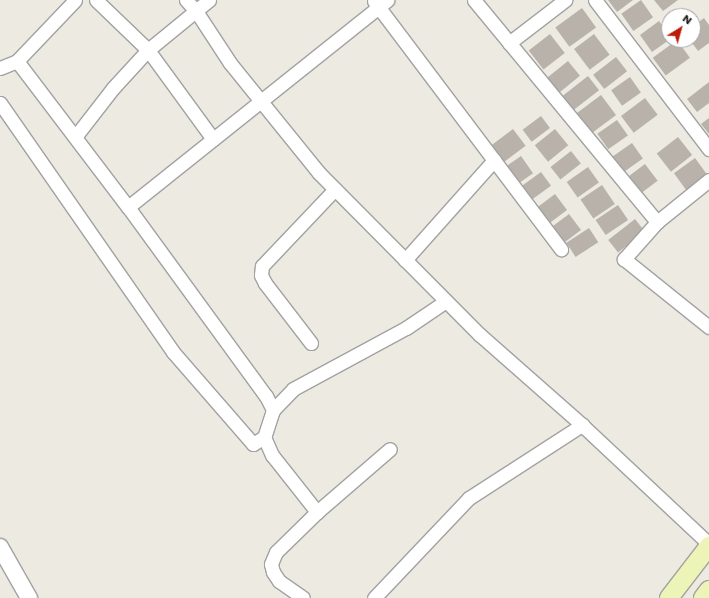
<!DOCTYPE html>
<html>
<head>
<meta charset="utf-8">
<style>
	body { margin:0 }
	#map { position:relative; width:709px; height:598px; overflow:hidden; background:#eceae1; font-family:Poppins,sans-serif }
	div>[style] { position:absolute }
	.building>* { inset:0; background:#b9b2ab; transform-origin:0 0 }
	.roads { filter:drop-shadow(1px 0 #a2a2a2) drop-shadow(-1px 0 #a2a2a2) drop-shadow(0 1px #a2a2a2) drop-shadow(0 -1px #a2a2a2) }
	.minor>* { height:13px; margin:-6.5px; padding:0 6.5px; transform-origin:6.5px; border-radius:6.5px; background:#fff }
	.tertiary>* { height:16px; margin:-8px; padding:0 8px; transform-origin:8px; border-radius:8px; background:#fff }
	.secondary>* { height:18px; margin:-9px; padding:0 9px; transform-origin:9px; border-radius:9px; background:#ecf5b7 }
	span { translate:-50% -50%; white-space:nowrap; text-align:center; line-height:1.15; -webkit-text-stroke:4px #fff; paint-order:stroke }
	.north { position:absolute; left:661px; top:8px; width:40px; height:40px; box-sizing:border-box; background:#fff; border:1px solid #a4a4a4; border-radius:50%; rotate:37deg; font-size:11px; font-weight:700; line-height:16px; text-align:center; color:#1b1b1b }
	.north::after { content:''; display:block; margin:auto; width:14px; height:18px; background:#bc1b0b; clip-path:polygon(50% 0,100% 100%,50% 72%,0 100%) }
</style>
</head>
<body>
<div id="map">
	<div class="building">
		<i style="clip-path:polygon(608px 0,633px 0,617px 12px)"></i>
		<i style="left:641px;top:0;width:21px;height:24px;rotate:55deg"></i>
		<i style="clip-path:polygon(654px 0,678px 0,663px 11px)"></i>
		<i style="left:582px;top:8px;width:24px;height:33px;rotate:54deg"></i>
		<i style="clip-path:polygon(704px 18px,709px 25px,709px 43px,698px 51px,690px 40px,693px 40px,693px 26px)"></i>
		<i style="clip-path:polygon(659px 21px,669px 35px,669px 40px,652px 52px,640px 35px)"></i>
		<i style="left:550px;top:34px;width:24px;height:27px;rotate:52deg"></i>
		<i style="left:594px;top:34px;width:26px;height:25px;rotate:53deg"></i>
		<i style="left:677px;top:40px;width:22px;height:30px;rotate:54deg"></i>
		<i style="left:616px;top:57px;width:18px;height:29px;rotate:52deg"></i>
		<i style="left:568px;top:61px;width:19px;height:28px;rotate:51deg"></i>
		<i style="left:588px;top:76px;width:18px;height:34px;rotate:52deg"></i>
		<i style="left:630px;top:77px;width:19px;height:23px;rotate:55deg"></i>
		<i style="clip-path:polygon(709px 82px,709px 103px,697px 112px,687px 99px)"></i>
		<i style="left:601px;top:95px;width:25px;height:33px;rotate:53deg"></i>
		<i style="left:645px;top:98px;width:21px;height:30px;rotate:53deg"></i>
		<i style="left:541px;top:116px;width:15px;height:23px;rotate:53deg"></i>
		<i style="clip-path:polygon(709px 118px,709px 134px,701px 124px)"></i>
		<i style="left:617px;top:120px;width:19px;height:24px;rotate:55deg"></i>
		<i style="left:513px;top:129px;width:21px;height:32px;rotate:53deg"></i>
		<i style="left:555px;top:129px;width:21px;height:26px;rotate:51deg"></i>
		<i style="left:678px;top:137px;width:23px;height:27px;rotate:52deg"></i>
		<i style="left:632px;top:143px;width:19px;height:25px;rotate:55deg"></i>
		<i style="left:571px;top:151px;width:16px;height:26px;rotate:52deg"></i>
		<i style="left:521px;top:156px;width:21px;height:20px;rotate:55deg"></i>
		<i style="left:695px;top:158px;width:22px;height:26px;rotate:54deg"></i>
		<i style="left:645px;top:164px;width:21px;height:20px;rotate:53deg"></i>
		<i style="left:588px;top:167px;width:19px;height:26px;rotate:55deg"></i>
		<i style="left:541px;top:172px;width:17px;height:26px;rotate:54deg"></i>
		<i style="left:602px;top:185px;width:23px;height:26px;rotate:56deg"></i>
		<i style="left:555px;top:194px;width:20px;height:25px;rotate:53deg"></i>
		<i style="left:618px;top:205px;width:18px;height:27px;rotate:56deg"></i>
		<i style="left:569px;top:214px;width:20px;height:23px;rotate:53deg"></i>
		<i style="left:635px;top:219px;width:16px;height:34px;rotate:52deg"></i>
		<i style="left:589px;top:228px;width:17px;height:27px;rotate:57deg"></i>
	</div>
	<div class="roads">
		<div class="minor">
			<i style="left:186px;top:0;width:15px;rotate:48deg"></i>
			<i style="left:196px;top:11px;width:62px;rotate:56.8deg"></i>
			<i style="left:230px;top:63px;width:141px;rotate:51deg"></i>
			<i style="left:319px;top:173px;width:228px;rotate:45.2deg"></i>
			<i style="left:480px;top:335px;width:136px;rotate:41.4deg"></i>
			<i style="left:582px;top:425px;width:174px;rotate:43.1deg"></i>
			<i style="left:209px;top:0;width:79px;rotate:140.7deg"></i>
			<i style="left:148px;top:50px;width:110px;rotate:53.9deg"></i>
			<i style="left:474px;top:0;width:288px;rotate:50.5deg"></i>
			<i style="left:657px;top:222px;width:67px;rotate:-38.9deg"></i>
			<i style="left:595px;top:0;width:188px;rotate:52.6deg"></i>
			<i style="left:374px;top:1px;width:311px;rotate:53deg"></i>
			<i style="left:509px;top:43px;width:71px;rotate:-37.5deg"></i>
			<i style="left:17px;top:61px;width:84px;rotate:-46.4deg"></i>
			<i style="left:0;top:68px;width:18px;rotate:-22deg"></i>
			<i style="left:17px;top:61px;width:183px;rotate:52.8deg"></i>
			<i style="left:128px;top:207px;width:234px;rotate:53.9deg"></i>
			<i style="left:266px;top:396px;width:16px;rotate:63deg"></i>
			<i style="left:273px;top:410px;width:28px;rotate:108deg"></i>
			<i style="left:264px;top:437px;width:20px;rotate:66deg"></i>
			<i style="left:272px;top:455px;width:73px;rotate:51.7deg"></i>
			<i style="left:317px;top:512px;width:57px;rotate:135.7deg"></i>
			<i style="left:276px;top:552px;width:13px;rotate:113deg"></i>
			<i style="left:271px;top:564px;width:8px;rotate:76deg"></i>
			<i style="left:273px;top:572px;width:11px;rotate:56deg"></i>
			<i style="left:279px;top:581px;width:29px;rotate:35deg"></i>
			<i style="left:0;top:103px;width:303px;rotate:55.2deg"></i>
			<i style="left:173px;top:352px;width:122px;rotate:49deg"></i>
			<i style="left:253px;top:444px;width:13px;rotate:-32deg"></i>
			<i style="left:75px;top:137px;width:62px;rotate:-52.2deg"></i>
			<i style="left:113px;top:88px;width:52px;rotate:-47.4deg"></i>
			<i style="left:148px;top:50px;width:72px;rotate:-136.1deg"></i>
			<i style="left:128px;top:207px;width:332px;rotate:-38.6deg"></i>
			<i style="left:657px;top:222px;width:50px;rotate:131.7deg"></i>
			<i style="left:624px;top:259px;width:109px;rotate:38.7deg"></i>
			<i style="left:405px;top:260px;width:134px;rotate:-48.3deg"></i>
			<i style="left:311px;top:343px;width:76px;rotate:-127.5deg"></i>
			<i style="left:265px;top:283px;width:9px;rotate:-117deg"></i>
			<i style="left:261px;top:275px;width:9px;rotate:-84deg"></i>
			<i style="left:262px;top:266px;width:106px;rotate:-46.5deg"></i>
			<i style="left:273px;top:410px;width:29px;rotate:-46deg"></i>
			<i style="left:293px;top:389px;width:128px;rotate:-28.4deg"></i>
			<i style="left:406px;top:328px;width:48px;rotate:-34deg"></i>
			<i style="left:317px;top:512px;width:96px;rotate:-40.8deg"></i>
			<i style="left:374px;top:598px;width:138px;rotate:-46.5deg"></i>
			<i style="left:469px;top:498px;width:135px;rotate:-32.9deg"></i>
		</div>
		<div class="tertiary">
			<i style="left:0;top:547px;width:59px;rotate:60.4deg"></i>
		</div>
		<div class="secondary">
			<i style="left:669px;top:598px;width:66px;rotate:-52.4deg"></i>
			<i style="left:703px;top:598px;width:10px;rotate:-53deg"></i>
		</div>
	</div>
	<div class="north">N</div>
</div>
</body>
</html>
